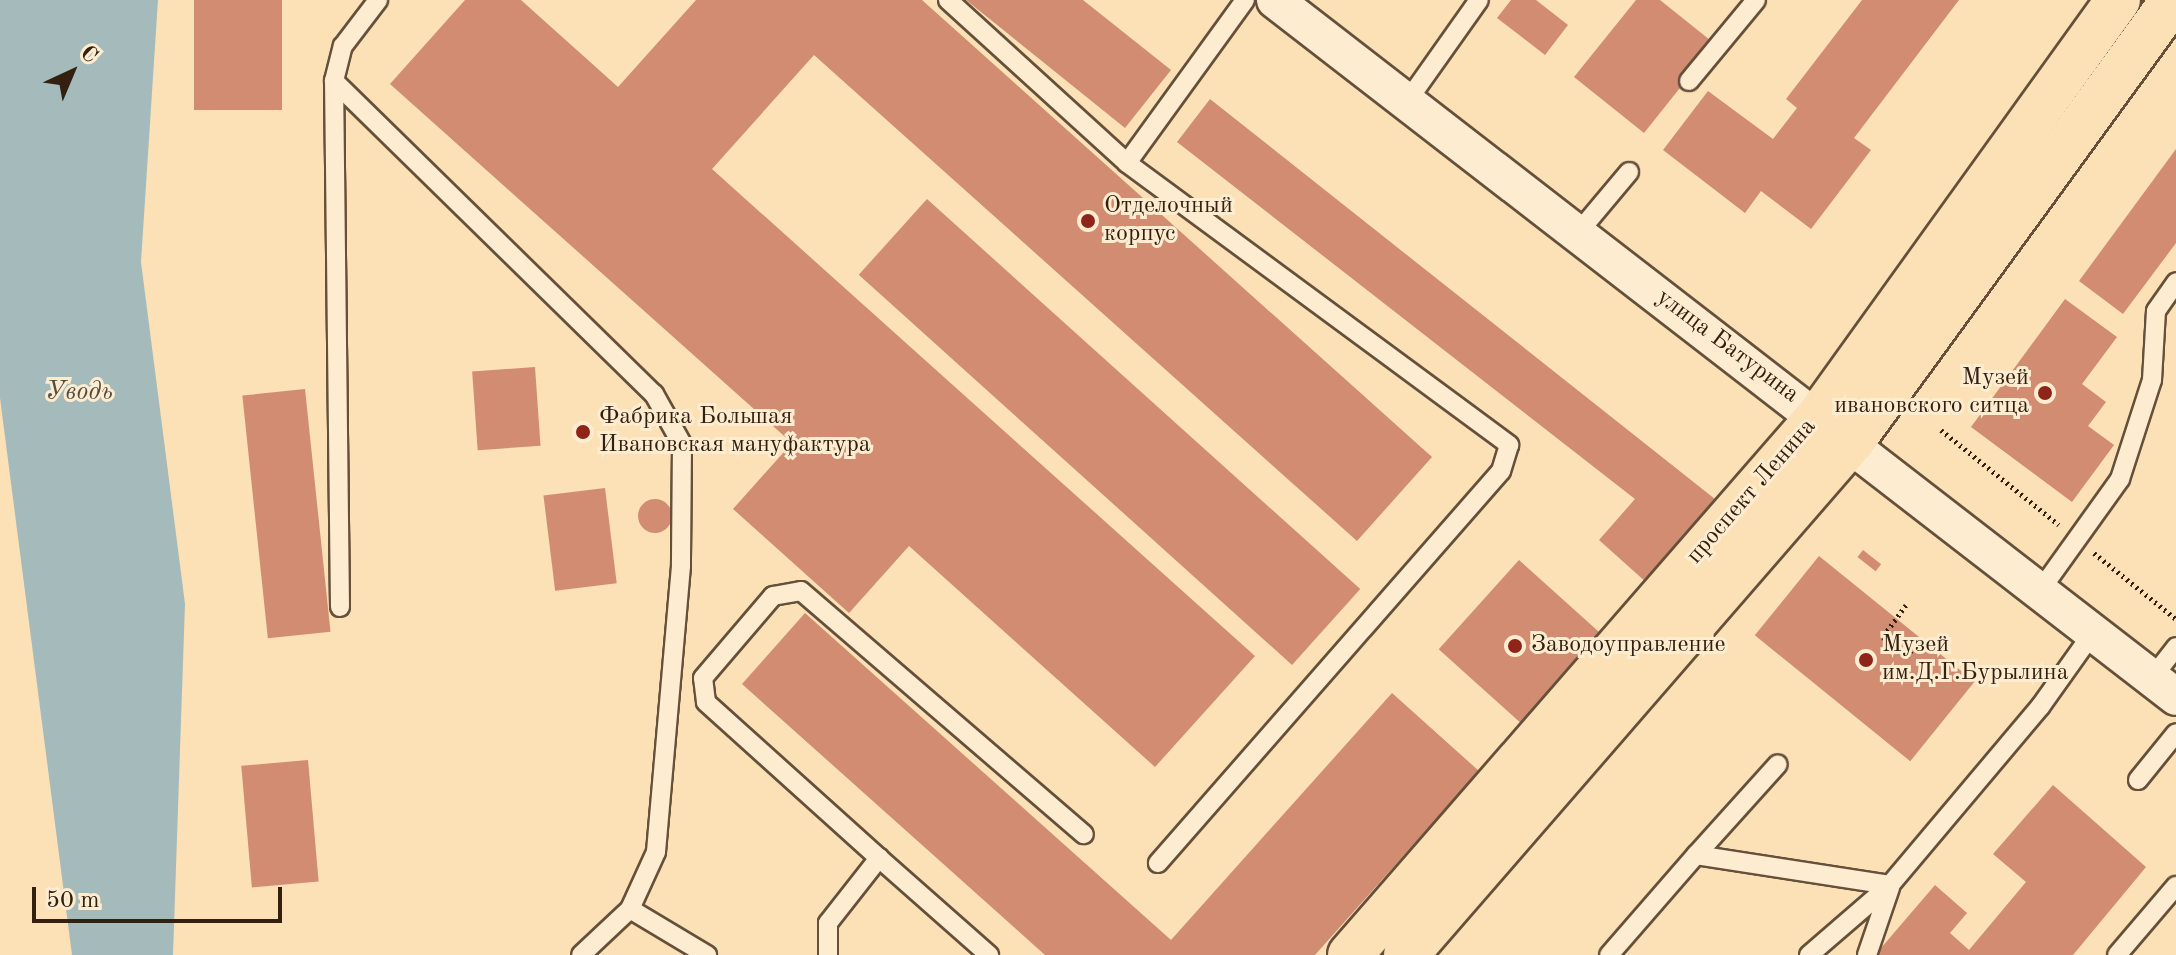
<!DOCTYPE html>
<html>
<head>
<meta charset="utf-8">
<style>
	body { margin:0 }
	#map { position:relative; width:2176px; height:955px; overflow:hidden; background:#fce1b6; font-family:"Old Standard TT",serif }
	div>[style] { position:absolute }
	.water>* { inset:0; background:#a5baba }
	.building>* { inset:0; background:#d28c72; transform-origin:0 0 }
	.round { border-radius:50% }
	.path>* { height:5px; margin-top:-2.5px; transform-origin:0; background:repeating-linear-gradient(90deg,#342011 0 2px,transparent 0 6px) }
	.roads { filter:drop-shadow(2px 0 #66503a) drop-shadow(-2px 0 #66503a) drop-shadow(0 2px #66503a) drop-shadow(0 -2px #66503a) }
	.service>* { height:18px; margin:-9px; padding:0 9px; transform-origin:9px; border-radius:9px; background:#fdecd0 }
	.minor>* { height:36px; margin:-18px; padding:0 18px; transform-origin:18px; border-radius:18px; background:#fdecd0 }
	.trunk>* { height:44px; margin:-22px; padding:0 22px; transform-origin:22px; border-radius:22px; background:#fce1b6 }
	.dots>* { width:22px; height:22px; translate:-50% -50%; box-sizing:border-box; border:4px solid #fdecd0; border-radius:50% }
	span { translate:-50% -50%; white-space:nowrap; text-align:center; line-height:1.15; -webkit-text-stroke:6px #fdecd0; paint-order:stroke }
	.poi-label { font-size:24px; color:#342011 }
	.left { translate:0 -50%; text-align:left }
	.right { translate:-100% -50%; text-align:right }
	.street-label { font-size:24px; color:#342011 }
	.water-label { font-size:26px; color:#564e44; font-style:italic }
	.north { position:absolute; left:32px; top:32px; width:80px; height:80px; -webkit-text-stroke:6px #fdecd0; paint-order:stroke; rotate:44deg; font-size:22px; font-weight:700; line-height:32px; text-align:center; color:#342011 }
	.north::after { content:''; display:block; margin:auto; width:28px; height:36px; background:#342011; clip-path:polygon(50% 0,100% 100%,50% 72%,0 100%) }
	.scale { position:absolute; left:32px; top:887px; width:250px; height:36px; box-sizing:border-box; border:4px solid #342011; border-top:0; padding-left:10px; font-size:24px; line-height:28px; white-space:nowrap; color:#342011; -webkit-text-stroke:6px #fdecd0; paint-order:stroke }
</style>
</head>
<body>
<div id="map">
	<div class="water">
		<i style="clip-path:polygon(0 0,158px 0,141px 262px,185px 604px,173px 955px,72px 955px,0 398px)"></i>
	</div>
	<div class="building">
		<i style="left:194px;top:0;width:88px;height:110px"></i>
		<i style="clip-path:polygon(465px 0,521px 0,618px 87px,696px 0,922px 0,1432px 457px,1357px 541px,814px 55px,712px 169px,1255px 656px,1155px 767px,909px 546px,849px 613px,733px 509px,792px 443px,390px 84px)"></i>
		<i style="clip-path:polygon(966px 0,1083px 0,1171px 70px,1125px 128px)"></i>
		<i style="clip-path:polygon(1511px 0,1536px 0,1568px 25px,1545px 55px,1497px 18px)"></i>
		<i style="clip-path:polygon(1636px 0,1660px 0,1715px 44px,1644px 133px,1574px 77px)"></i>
		<i style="clip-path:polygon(1862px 0,1959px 0,1854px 138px,1871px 150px,1811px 229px,1761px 191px,1745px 213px,1663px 150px,1708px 91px,1773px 139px,1797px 108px,1786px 99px)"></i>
		<i style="clip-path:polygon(1210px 99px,1720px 503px,1647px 583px,1599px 540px,1635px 499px,1177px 142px)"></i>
		<i style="clip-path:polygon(2176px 149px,2176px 243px,2123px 314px,2079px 281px)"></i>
		<i style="left:927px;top:199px;width:583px;height:102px;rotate:42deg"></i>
		<i style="clip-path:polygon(2065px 299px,2117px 337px,2082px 384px,2106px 402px,2088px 426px,2114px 445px,2072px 502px,1971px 427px)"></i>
		<i style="left:535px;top:367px;width:79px;height:63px;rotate:86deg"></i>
		<i style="left:305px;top:389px;width:244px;height:63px;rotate:84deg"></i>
		<i style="left:605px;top:488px;width:96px;height:62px;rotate:83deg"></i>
		<i class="round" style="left:638px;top:499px;width:34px;height:34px"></i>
		<i style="left:1863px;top:550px;width:23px;height:9px;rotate:38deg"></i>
		<i style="left:1819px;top:556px;width:200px;height:102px;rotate:39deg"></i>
		<i style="left:1519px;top:560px;width:110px;height:120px;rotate:42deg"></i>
		<i style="clip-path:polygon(805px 613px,1171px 940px,1392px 693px,1479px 771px,1315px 955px,1045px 955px,742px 684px)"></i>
		<i style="left:308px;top:760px;width:122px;height:67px;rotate:85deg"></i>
		<i style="clip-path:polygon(2053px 785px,2146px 867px,2073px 955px,1875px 955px,1935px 885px,1967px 913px,1950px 933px,1969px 950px,2026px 882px,1993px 854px)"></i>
	</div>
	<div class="path">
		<i style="left:1941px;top:430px;width:151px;rotate:38.8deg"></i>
		<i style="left:2094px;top:553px;width:105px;rotate:38.8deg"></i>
		<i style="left:1906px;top:605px;width:39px;rotate:126deg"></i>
		<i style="left:1883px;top:637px;width:31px;rotate:40deg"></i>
		<i style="left:1907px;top:657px;width:22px;rotate:-58deg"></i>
	</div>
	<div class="roads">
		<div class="service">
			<i style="left:948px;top:0;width:242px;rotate:42.3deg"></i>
			<i style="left:1127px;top:163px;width:201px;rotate:-54.1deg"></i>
			<i style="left:334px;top:81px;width:448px;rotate:44.4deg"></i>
			<i style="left:654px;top:394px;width:57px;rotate:60.8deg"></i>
			<i style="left:682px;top:444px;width:122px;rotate:90.5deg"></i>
			<i style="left:681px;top:566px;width:287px;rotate:95deg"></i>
			<i style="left:656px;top:852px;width:63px;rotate:114.5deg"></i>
			<i style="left:630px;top:909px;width:67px;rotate:136.8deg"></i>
			<i style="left:1689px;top:81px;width:105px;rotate:-50.4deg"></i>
			<i style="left:1406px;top:103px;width:126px;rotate:-54.7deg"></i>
			<i style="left:1127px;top:163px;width:475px;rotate:36.4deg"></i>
			<i style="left:1509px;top:445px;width:27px;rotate:107deg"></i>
			<i style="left:1501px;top:471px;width:521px;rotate:131.19deg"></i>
			<i style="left:1577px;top:234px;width:81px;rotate:-50deg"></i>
			<i style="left:2042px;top:588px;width:134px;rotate:-54.4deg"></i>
			<i style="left:2120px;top:479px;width:104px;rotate:-72.1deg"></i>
			<i style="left:2152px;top:380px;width:69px;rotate:-86.7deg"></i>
			<i style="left:2156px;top:311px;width:35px;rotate:-55deg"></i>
			<i style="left:340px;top:607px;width:526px;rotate:-90.65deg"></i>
			<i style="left:334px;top:81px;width:36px;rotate:-76deg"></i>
			<i style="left:343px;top:46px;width:58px;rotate:-52.7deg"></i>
			<i style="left:2152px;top:678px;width:39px;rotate:-52deg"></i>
			<i style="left:2138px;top:780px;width:60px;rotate:-51deg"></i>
			<i style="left:1696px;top:855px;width:122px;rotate:-48deg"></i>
			<i style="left:879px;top:858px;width:233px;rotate:-138deg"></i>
			<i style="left:706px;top:702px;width:24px;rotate:-97deg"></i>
			<i style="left:703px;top:678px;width:108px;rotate:-49.5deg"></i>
			<i style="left:773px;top:596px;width:28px;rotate:-10deg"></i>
			<i style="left:801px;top:591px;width:373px;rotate:40.7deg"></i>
			<i style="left:630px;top:909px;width:90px;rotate:30.9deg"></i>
			<i style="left:828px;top:955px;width:32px;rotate:-90deg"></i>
			<i style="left:828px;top:923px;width:83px;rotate:-51.9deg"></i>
			<i style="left:879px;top:858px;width:147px;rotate:41.4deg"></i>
			<i style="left:1609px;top:955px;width:133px;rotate:-49deg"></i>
			<i style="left:1696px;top:855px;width:196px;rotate:8.8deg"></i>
			<i style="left:1809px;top:955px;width:107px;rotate:-40.8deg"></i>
			<i style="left:1890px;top:885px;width:233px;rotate:-49.9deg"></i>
			<i style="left:2040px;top:707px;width:93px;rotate:-54.6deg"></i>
			<i style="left:1867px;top:955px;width:71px;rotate:-71.1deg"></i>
			<i style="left:2117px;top:955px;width:91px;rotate:-49.5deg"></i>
		</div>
		<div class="minor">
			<i style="left:1275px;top:0;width:1139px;rotate:37.72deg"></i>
		</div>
		<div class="trunk">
			<i style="left:1350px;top:955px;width:714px;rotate:-48.97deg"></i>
			<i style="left:1819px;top:416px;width:512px;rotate:-54.29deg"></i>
			<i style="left:1406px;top:955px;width:681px;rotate:-49.05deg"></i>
			<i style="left:1852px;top:441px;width:545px;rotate:-53.95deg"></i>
		</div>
	</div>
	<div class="dots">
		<i style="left:1088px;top:221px;background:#8f2418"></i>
		<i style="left:2045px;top:393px;background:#8f2418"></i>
		<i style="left:583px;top:432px;background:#8f2418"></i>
		<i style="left:1515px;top:646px;background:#8f2418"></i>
		<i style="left:1866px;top:660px;background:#8f2418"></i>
	</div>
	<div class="poi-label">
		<span class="left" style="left:1104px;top:221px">Отделочный<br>корпус</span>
		<span class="right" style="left:2029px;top:393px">Музей<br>ивановского ситца</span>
		<span class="left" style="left:599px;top:432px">Фабрика Большая<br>Ивановская мануфактура</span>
		<span class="left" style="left:1531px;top:646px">Заводоуправление</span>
		<span class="left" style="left:1882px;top:660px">Музей<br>им.Д.Г.Бурылина</span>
	</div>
	<div class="street-label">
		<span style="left:1727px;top:347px;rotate:37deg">улица Батурина</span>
		<span style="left:1752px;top:492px;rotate:-49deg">проспект Ленина</span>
	</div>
	<div class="water-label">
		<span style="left:79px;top:393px">Уводь</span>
	</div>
	<div class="north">С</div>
	<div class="scale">50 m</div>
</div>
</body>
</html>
